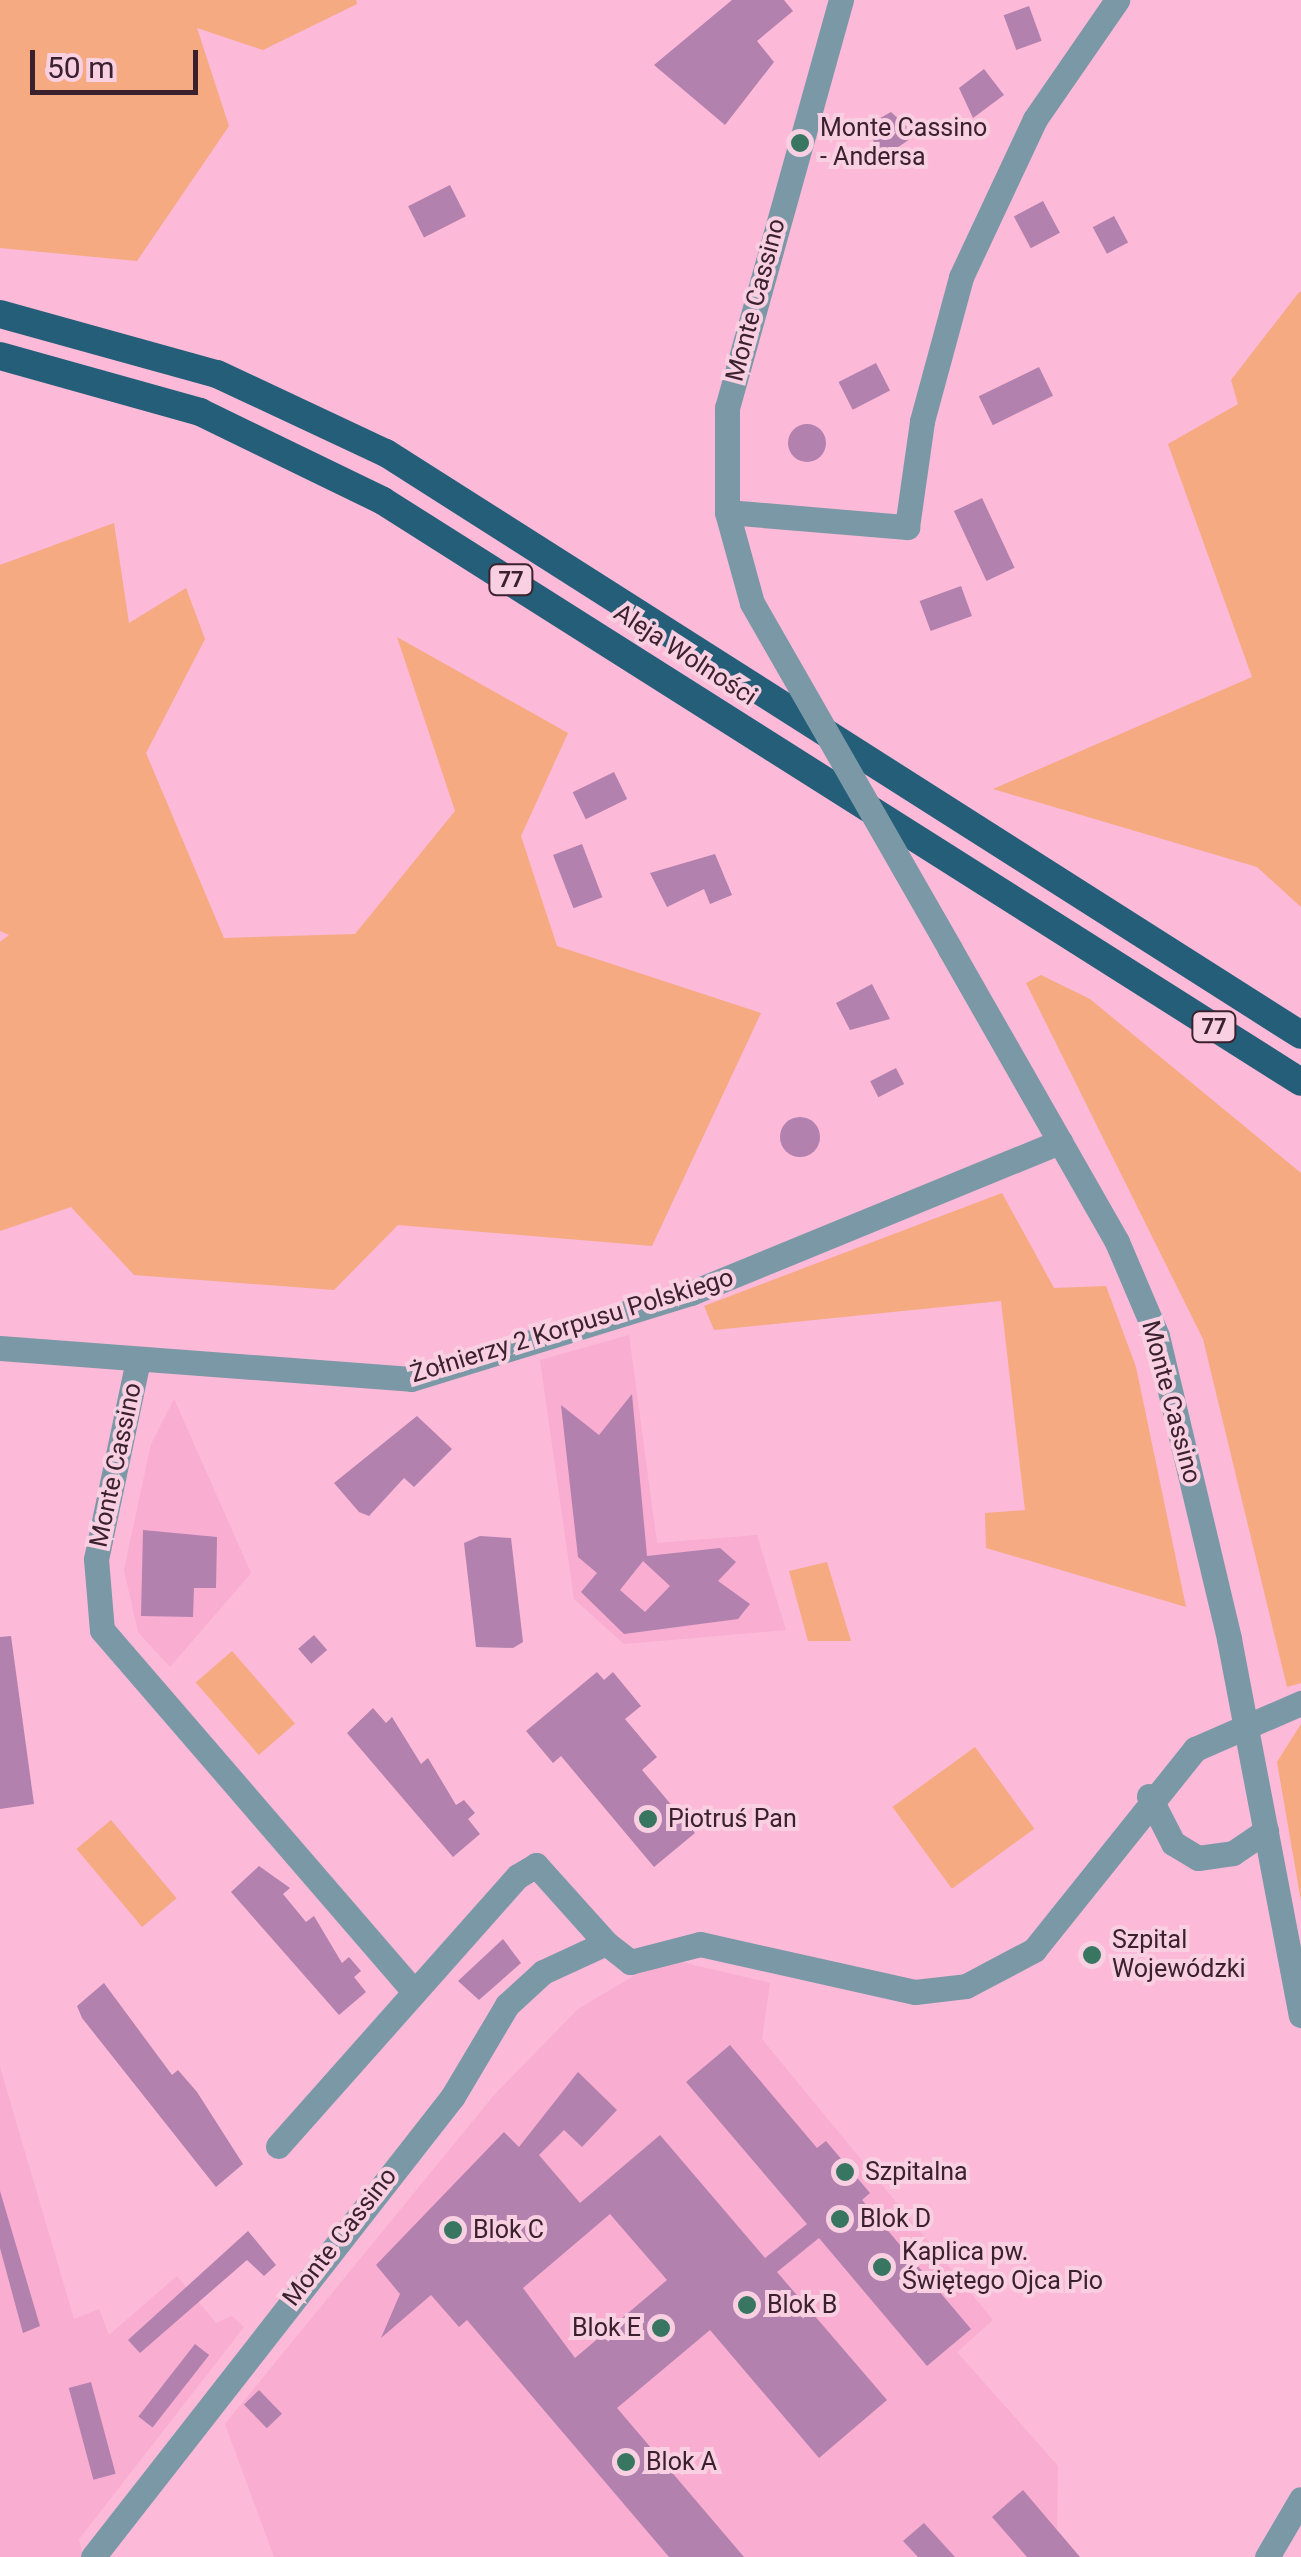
<!DOCTYPE html>
<html>
<head>
<meta charset="utf-8">
<style>
	body { margin:0 }
	#map { position:relative; width:1301px; height:2557px; overflow:hidden; background:#fcb9d8; font-family:Roboto,sans-serif }
	div>[style] { position:absolute }
	.built>* { inset:0; background:#f8add1 }
	.green>* { inset:0; background:#f5aa81; transform-origin:0 0 }
	.building>* { inset:0; background:#b281ae; transform-origin:0 0 }
	.round { border-radius:50% }
	.minor>* { height:25px; margin:-12.5px; padding:0 12.5px; transform-origin:12.5px; border-radius:12.5px; background:#7a98a6 }
	.trunk>* { height:28px; margin:-14px; padding:0 14px; transform-origin:14px; border-radius:14px; background:#245e78 }
	.minor-bridge>* { height:25px; margin:-12.5px; padding:0 12.5px; transform-origin:12.5px; border-radius:12.5px; background:#7a98a6 }
	.dots>* { width:28px; height:28px; translate:-50% -50%; box-sizing:border-box; border:5px solid #f9cfe2; border-radius:50% }
	span { translate:-50% -50%; white-space:nowrap; text-align:center; line-height:1.15; -webkit-text-stroke:8px #f9cfe2; paint-order:stroke }
	.shield-label span { padding:2px 8px; background:#f9cfe2; border:2px solid; border-radius:8px; -webkit-text-stroke-width:0 }
	.shield-label { font-size:22px; color:#3b212e; font-weight:700 }
	.poi-label { font-size:25px; color:#3b212e }
	.left { translate:0 -50%; text-align:left }
	.right { translate:-100% -50%; text-align:right }
	.street-label { font-size:25px; color:#3b212e }
	.scale { position:absolute; left:30px; top:50px; width:168px; height:45px; box-sizing:border-box; border:5px solid #3b212e; border-top:0; padding-left:12px; font-size:30px; line-height:35px; white-space:nowrap; color:#3b212e; -webkit-text-stroke:8px #f9cfe2; paint-order:stroke }
</style>
</head>
<body>
<div id="map">
	<div class="built">
		<i style="clip-path:polygon(629px 1335px,657px 1543px,757px 1535px,786px 1630px,624px 1644px,574px 1599px,540px 1360px)"></i>
		<i style="clip-path:polygon(174px 1399px,251px 1573px,170px 1667px,138px 1632px,124px 1570px,151px 1444px)"></i>
		<i style="clip-path:polygon(664px 1958px,770px 1983px,762px 2039px,993px 2320px,957px 2352px,1058px 2466px,1057px 2530px,1079px 2557px,274px 2557px,225px 2424px,495px 2094px,578px 2009px)"></i>
		<i style="clip-path:polygon(0 2067px,74px 2319px,99px 2309px,109px 2335px,177px 2276px,216px 2323px,232px 2316px,244px 2327px,79px 2539px,83px 2557px,0 2557px)"></i>
	</div>
	<div class="green">
		<i style="clip-path:polygon(0 0,356px 0,357px 4px,263px 50px,197px 28px,229px 126px,137px 261px,0 248px)"></i>
		<i style="clip-path:polygon(1300px 291px,1301px 293px,1301px 907px,1257px 867px,993px 789px,1252px 677px,1168px 444px,1238px 404px,1231px 380px)"></i>
		<i style="clip-path:polygon(114px 523px,129px 623px,186px 588px,205px 639px,146px 753px,224px 938px,355px 934px,455px 811px,397px 637px,568px 733px,521px 836px,557px 946px,761px 1013px,652px 1246px,398px 1225px,334px 1290px,134px 1275px,71px 1207px,0 1231px,0 942px,9px 935px,0 931px,0 565px)"></i>
		<i style="clip-path:polygon(1041px 975px,1090px 999px,1301px 1173px,1301px 1683px,1287px 1687px,1203px 1339px,1026px 983px)"></i>
		<i style="clip-path:polygon(1002px 1193px,1054px 1288px,1106px 1286px,1136px 1367px,1186px 1607px,986px 1548px,985px 1513px,1025px 1510px,1001px 1301px,714px 1330px,704px 1306px)"></i>
		<i style="clip-path:polygon(827px 1562px,851px 1641px,808px 1641px,789px 1571px)"></i>
		<i style="left:232px;top:1651px;width:96px;height:48px;rotate:49deg"></i>
		<i style="clip-path:polygon(1301px 1724px,1301px 1901px,1277px 1762px)"></i>
		<i style="left:975px;top:1747px;width:101px;height:102px;rotate:54deg"></i>
		<i style="left:111px;top:1820px;width:102px;height:45px;rotate:50deg"></i>
	</div>
	<div class="building">
		<i style="clip-path:polygon(732px 0,784px 0,793px 11px,757px 41px,774px 62px,725px 125px,654px 65px)"></i>
		<i style="left:1029px;top:6px;width:37px;height:27px;rotate:70deg"></i>
		<i style="clip-path:polygon(984px 69px,1004px 95px,973px 118px,959px 88px)"></i>
		<i style="clip-path:polygon(891px 112px,916px 135px,882px 158px,866px 126px)"></i>
		<i style="left:450px;top:185px;width:35px;height:47px;rotate:63deg"></i>
		<i style="left:1043px;top:201px;width:36px;height:33px;rotate:62deg"></i>
		<i style="left:1114px;top:216px;width:30px;height:24px;rotate:62deg"></i>
		<i style="left:876px;top:363px;width:31px;height:42px;rotate:63deg"></i>
		<i style="left:1039px;top:367px;width:32px;height:67px;rotate:64deg"></i>
		<i class="round" style="left:788px;top:424px;width:38px;height:38px"></i>
		<i style="left:982px;top:498px;width:77px;height:31px;rotate:65deg"></i>
		<i style="left:961px;top:586px;width:32px;height:44px;rotate:70deg"></i>
		<i style="left:614px;top:772px;width:30px;height:46px;rotate:64deg"></i>
		<i style="left:582px;top:844px;width:57px;height:31px;rotate:69deg"></i>
		<i style="clip-path:polygon(715px 854px,732px 895px,710px 904px,704px 889px,667px 907px,650px 873px)"></i>
		<i style="clip-path:polygon(872px 984px,890px 1019px,850px 1030px,836px 1003px)"></i>
		<i style="left:896px;top:1068px;width:18px;height:29px;rotate:63deg"></i>
		<i class="round" style="left:780px;top:1117px;width:40px;height:40px"></i>
		<i style="clip-path:polygon(evenodd,632px 1394px,647px 1556px,720px 1548px,736px 1562px,718px 1581px,750px 1604px,738px 1619px,624px 1634px,581px 1592px,597px 1573px,578px 1557px,561px 1405px,599px 1435px,632px 1394px,643px 1561px,670px 1586px,645px 1612px,620px 1590px,643px 1561px)"></i>
		<i style="clip-path:polygon(417px 1416px,452px 1449px,414px 1487px,404px 1478px,369px 1516px,359px 1512px,334px 1483px)"></i>
		<i style="clip-path:polygon(143px 1530px,217px 1537px,216px 1588px,194px 1588px,193px 1617px,141px 1616px)"></i>
		<i style="clip-path:polygon(480px 1536px,511px 1538px,523px 1642px,513px 1648px,476px 1647px,464px 1543px)"></i>
		<i style="left:314px;top:1635px;width:20px;height:21px;rotate:49deg"></i>
		<i style="clip-path:polygon(11px 1636px,34px 1804px,0 1809px,0 1637px)"></i>
		<i style="clip-path:polygon(597px 1672px,604px 1680px,613px 1672px,641px 1706px,625px 1719px,657px 1757px,642px 1770px,695px 1833px,654px 1867px,561px 1756px,553px 1763px,526px 1731px)"></i>
		<i style="clip-path:polygon(373px 1708px,386px 1723px,392px 1717px,421px 1764px,428px 1758px,456px 1805px,464px 1800px,475px 1813px,468px 1819px,480px 1834px,453px 1857px,347px 1733px)"></i>
		<i style="clip-path:polygon(259px 1866px,290px 1888px,283px 1894px,306px 1922px,314px 1916px,342px 1963px,349px 1957px,361px 1971px,354px 1977px,366px 1992px,339px 2015px,231px 1892px)"></i>
		<i style="clip-path:polygon(503px 1939px,521px 1963px,479px 2000px,458px 1981px)"></i>
		<i style="clip-path:polygon(104px 1983px,172px 2075px,178px 2070px,197px 2092px,243px 2164px,216px 2187px,82px 2018px,77px 2006px)"></i>
		<i style="clip-path:polygon(evenodd,730px 2045px,817px 2148px,826px 2141px,870px 2193px,862px 2200px,971px 2329px,927px 2366px,819px 2238px,777px 2272px,887px 2400px,819px 2458px,710px 2330px,617px 2408px,744px 2557px,669px 2557px,467px 2320px,459px 2327px,431px 2295px,381px 2338px,400px 2294px,376px 2265px,504px 2132px,519px 2147px,578px 2072px,617px 2110px,582px 2147px,564px 2130px,539px 2155px,580px 2203px,660px 2135px,765px 2258px,807px 2224px,686px 2082px,730px 2045px,610px 2214px,667px 2280px,575px 2358px,523px 2288px,610px 2214px)"></i>
		<i style="clip-path:polygon(0 2191px,40px 2326px,23px 2333px,0 2248px)"></i>
		<i style="clip-path:polygon(248px 2231px,276px 2265px,264px 2276px,247px 2260px,140px 2353px,128px 2340px)"></i>
		<i style="left:195px;top:2344px;width:18px;height:92px;rotate:38deg"></i>
		<i style="left:91px;top:2382px;width:95px;height:23px;rotate:75deg"></i>
		<i style="left:259px;top:2390px;width:33px;height:21px;rotate:46deg"></i>
		<i style="clip-path:polygon(1023px 2490px,1080px 2557px,1027px 2557px,992px 2517px)"></i>
		<i style="clip-path:polygon(924px 2523px,955px 2557px,918px 2557px,903px 2541px)"></i>
	</div>
	<div class="minor">
		<i style="left:727px;top:512px;width:181px;rotate:4.8deg"></i>
		<i style="left:907px;top:527px;width:107px;rotate:-81.9deg"></i>
		<i style="left:922px;top:421px;width:149px;rotate:-74.8deg"></i>
		<i style="left:961px;top:277px;width:174px;rotate:-64.9deg"></i>
		<i style="left:1035px;top:119px;width:145px;rotate:-55.4deg"></i>
		<i style="left:752px;top:603px;width:94px;rotate:-105.4deg"></i>
		<i style="left:727px;top:512px;width:104px;rotate:-90deg"></i>
		<i style="left:727px;top:408px;width:424px;rotate:-74.4deg"></i>
		<i style="left:950px;top:949px;width:337px;rotate:60.3deg"></i>
		<i style="left:1117px;top:1242px;width:102px;rotate:66.9deg"></i>
		<i style="left:1157px;top:1336px;width:311px;rotate:76.6deg"></i>
		<i style="left:1229px;top:1639px;width:383px;rotate:79.2deg"></i>
		<i style="left:0;top:1348px;width:412px;rotate:4.3deg"></i>
		<i style="left:411px;top:1379px;width:293px;rotate:-17.1deg"></i>
		<i style="left:691px;top:1293px;width:399px;rotate:-22.3deg"></i>
		<i style="left:138px;top:1360px;width:203px;rotate:101.9deg"></i>
		<i style="left:96px;top:1559px;width:71px;rotate:85.2deg"></i>
		<i style="left:102px;top:1630px;width:478px;rotate:49.2deg"></i>
		<i style="left:1149px;top:1796px;width:53px;rotate:62.9deg"></i>
		<i style="left:1173px;top:1843px;width:29px;rotate:31deg"></i>
		<i style="left:1198px;top:1858px;width:35px;rotate:-8deg"></i>
		<i style="left:1233px;top:1853px;width:40px;rotate:-34deg"></i>
		<i style="left:278px;top:2146px;width:361px;rotate:-48.4deg"></i>
		<i style="left:518px;top:1876px;width:21px;rotate:-31deg"></i>
		<i style="left:536px;top:1865px;width:105px;rotate:48.1deg"></i>
		<i style="left:93px;top:2557px;width:585px;rotate:-52.01deg"></i>
		<i style="left:453px;top:2096px;width:106px;rotate:-59.3deg"></i>
		<i style="left:507px;top:2005px;width:49px;rotate:-42.5deg"></i>
		<i style="left:543px;top:1972px;width:69px;rotate:-24.7deg"></i>
		<i style="left:606px;top:1943px;width:31px;rotate:38deg"></i>
		<i style="left:630px;top:1962px;width:72px;rotate:-14.4deg"></i>
		<i style="left:700px;top:1944px;width:220px;rotate:12.6deg"></i>
		<i style="left:915px;top:1992px;width:51px;rotate:-6.7deg"></i>
		<i style="left:966px;top:1986px;width:77px;rotate:-27.9deg"></i>
		<i style="left:1034px;top:1950px;width:258px;rotate:-51.3deg"></i>
		<i style="left:1195px;top:1749px;width:116px;rotate:-23.5deg"></i>
		<i style="left:1267px;top:2557px;width:67px;rotate:-59.6deg"></i>
	</div>
	<div class="trunk">
		<i style="left:0;top:314px;width:225px;rotate:15.5deg"></i>
		<i style="left:217px;top:374px;width:187px;rotate:25.1deg"></i>
		<i style="left:386px;top:453px;width:1084px;rotate:32.46deg"></i>
		<i style="left:0;top:356px;width:208px;rotate:15.6deg"></i>
		<i style="left:200px;top:412px;width:203px;rotate:25.9deg"></i>
		<i style="left:383px;top:501px;width:1086px;rotate:32.33deg"></i>
	</div>
	<div class="minor-bridge">
		<i style="left:752px;top:603px;width:399px;rotate:60.2deg"></i>
	</div>
	<div class="dots">
		<i style="left:800px;top:143px;background:#397661"></i>
		<i style="left:648px;top:1819px;background:#397661"></i>
		<i style="left:1092px;top:1955px;background:#397661"></i>
		<i style="left:845px;top:2172px;background:#397661"></i>
		<i style="left:840px;top:2219px;background:#397661"></i>
		<i style="left:453px;top:2230px;background:#397661"></i>
		<i style="left:882px;top:2267px;background:#397661"></i>
		<i style="left:747px;top:2305px;background:#397661"></i>
		<i style="left:661px;top:2328px;background:#397661"></i>
		<i style="left:626px;top:2462px;background:#397661"></i>
	</div>
	<div class="shield-label">
		<span style="left:511px;top:580px">77</span>
		<span style="left:1214px;top:1027px">77</span>
	</div>
	<div class="poi-label">
		<span class="left" style="left:820px;top:143px">Monte Cassino<br>- Andersa</span>
		<span class="left" style="left:668px;top:1819px">Piotruś Pan</span>
		<span class="left" style="left:1112px;top:1955px">Szpital<br>Wojewódzki</span>
		<span class="left" style="left:865px;top:2172px">Szpitalna</span>
		<span class="left" style="left:860px;top:2219px">Blok D</span>
		<span class="left" style="left:473px;top:2230px">Blok C</span>
		<span class="left" style="left:902px;top:2267px">Kaplica pw.<br>Świętego Ojca Pio</span>
		<span class="left" style="left:767px;top:2305px">Blok B</span>
		<span class="right" style="left:641px;top:2328px">Blok E</span>
		<span class="left" style="left:646px;top:2462px">Blok A</span>
	</div>
	<div class="street-label">
		<span style="left:756px;top:300px;rotate:-75deg">Monte Cassino</span>
		<span style="left:685px;top:655px;rotate:33deg">Aleja Wolności</span>
		<span style="left:572px;top:1326px;rotate:-17deg">Żołnierzy 2 Korpusu Polskiego</span>
		<span style="left:1171px;top:1402px;rotate:75deg">Monte Cassino</span>
		<span style="left:116px;top:1465px;rotate:-78deg">Monte Cassino</span>
		<span style="left:340px;top:2237px;rotate:-52deg">Monte Cassino</span>
	</div>
	<div class="scale">50 m</div>
</div>
</body>
</html>
